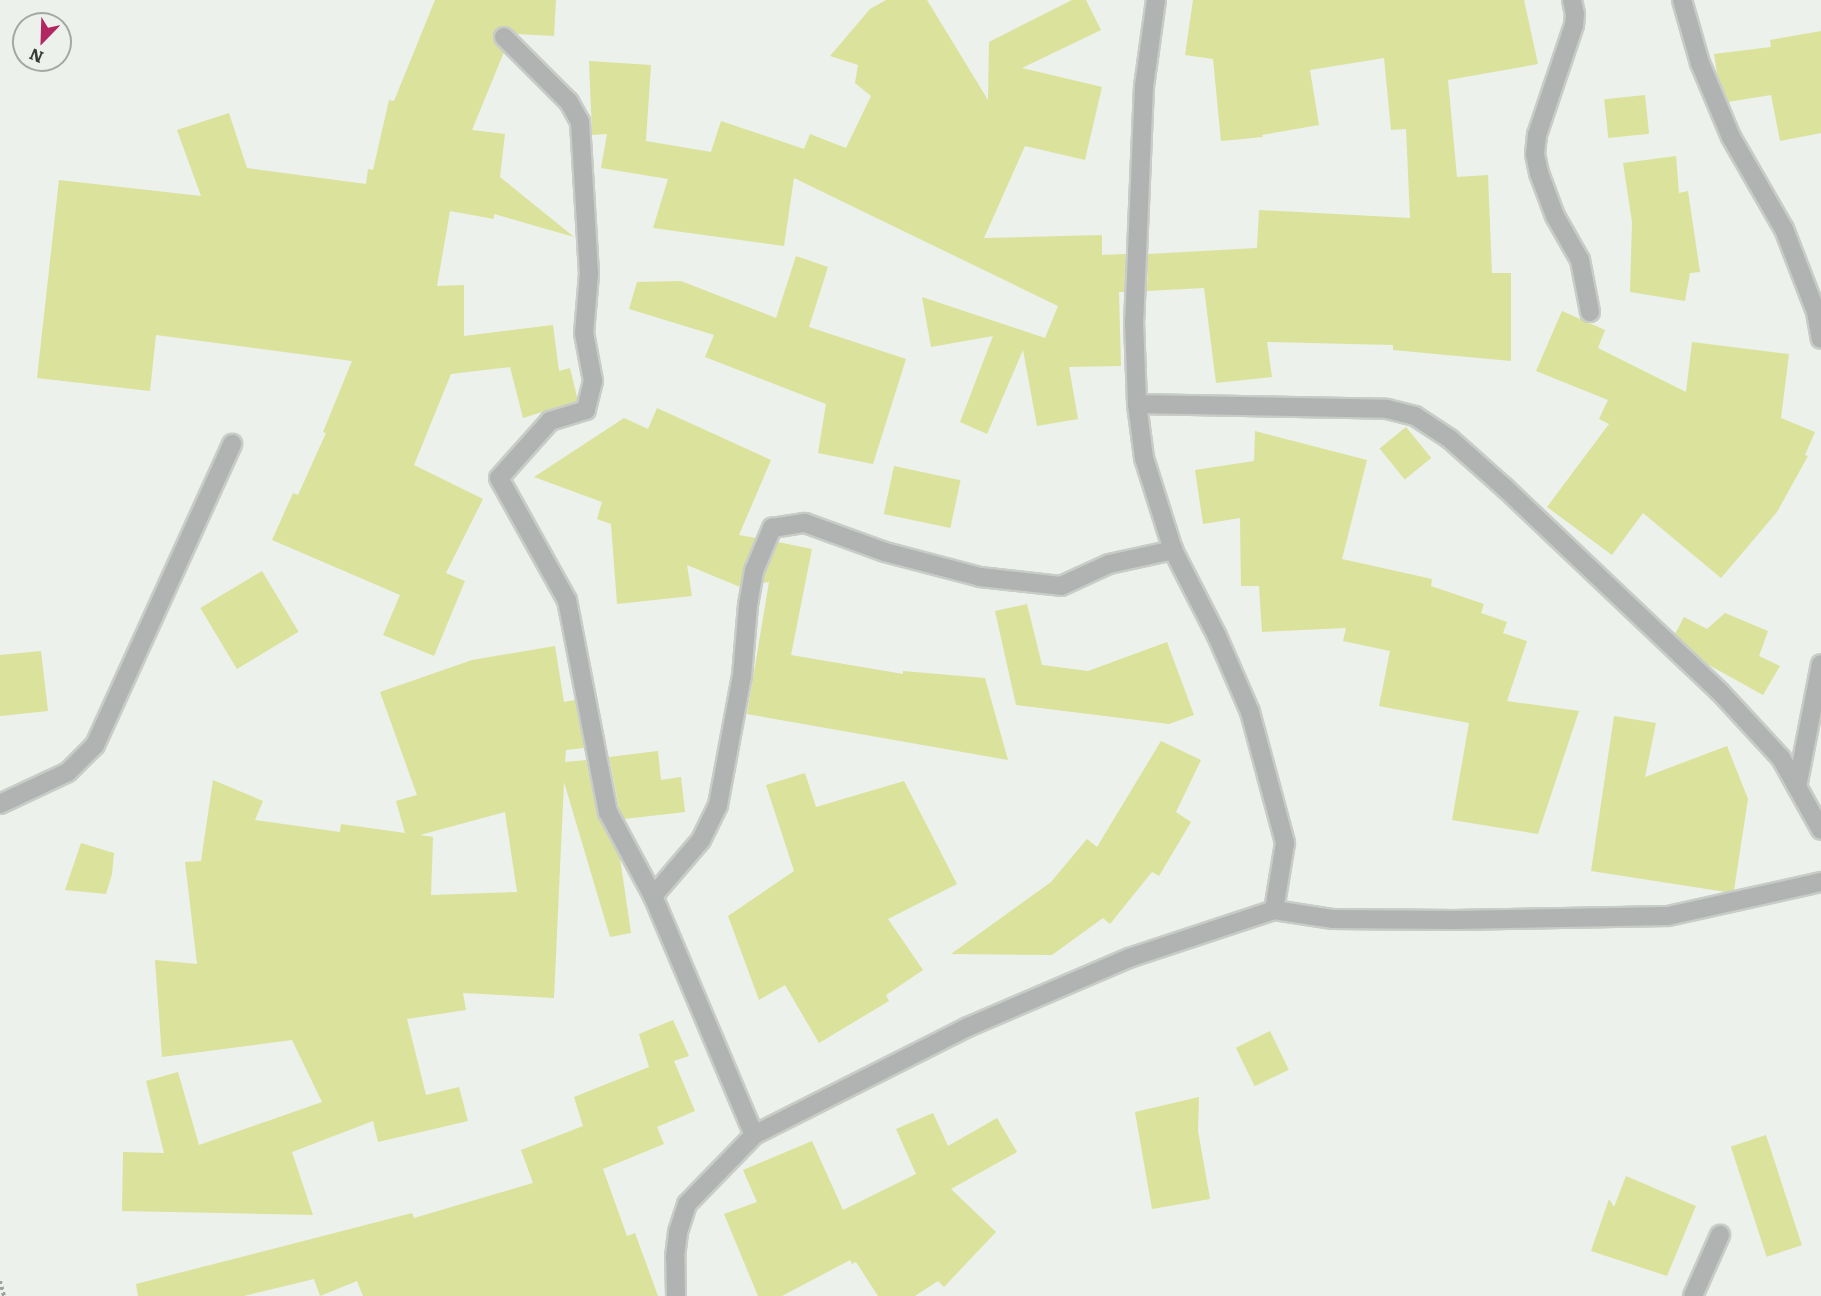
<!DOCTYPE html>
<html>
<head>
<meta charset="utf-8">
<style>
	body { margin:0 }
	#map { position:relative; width:1821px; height:1296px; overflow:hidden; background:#ecf1eb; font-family:Literata,serif }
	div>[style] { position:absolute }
	.building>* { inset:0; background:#dbe29b; transform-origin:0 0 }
	.path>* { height:4px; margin-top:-2px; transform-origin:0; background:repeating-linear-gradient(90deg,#9ea29d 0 3px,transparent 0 6px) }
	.roads { filter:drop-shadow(2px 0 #c8ccc7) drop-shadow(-2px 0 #c8ccc7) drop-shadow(0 2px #c8ccc7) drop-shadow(0 -2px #c8ccc7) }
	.minor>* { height:18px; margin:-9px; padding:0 9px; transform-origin:9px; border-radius:9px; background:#b0b3b2 }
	span { translate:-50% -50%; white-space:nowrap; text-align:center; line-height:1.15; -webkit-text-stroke:4.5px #ecf1eb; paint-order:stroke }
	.north { position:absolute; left:12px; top:12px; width:60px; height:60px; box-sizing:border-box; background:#ecf1eb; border:2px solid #a4a7a3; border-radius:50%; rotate:203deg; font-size:16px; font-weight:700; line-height:24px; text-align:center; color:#373937 }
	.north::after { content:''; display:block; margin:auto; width:21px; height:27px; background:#b22762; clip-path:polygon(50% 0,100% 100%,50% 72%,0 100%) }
</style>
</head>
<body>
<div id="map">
	<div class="building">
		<i style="clip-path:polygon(435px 0,556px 0,554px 36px,517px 34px,506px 26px,496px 30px,493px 40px,504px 52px,472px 130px,505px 134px,500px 177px,574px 237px,494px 214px,494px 219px,450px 211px,437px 286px,464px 285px,464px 336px,553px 325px,559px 371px,570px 368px,577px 397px,577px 401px,523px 418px,510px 367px,451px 374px,414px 465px,483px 499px,446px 573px,465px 581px,434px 656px,383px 635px,400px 595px,272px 540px,293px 493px,298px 495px,326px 433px,323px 432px,352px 361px,156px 335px,150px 391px,37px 378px,59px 180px,201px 196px,177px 130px,229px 113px,247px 168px,366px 184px,368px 169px,373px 170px,389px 100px,394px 101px)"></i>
		<i style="clip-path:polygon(886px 0,927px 0,988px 100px,989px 42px,1072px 0,1086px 0,1101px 30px,1022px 68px,1102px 87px,1085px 160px,1025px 146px,984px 238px,1102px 235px,1102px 255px,1126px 254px,1124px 292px,1119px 292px,1121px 366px,1069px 367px,1078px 419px,1037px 426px,1023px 350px,987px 434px,960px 422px,993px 336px,931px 347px,922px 297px,1045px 338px,1058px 306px,794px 178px,784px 246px,653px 228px,668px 179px,601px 168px,607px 134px,592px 135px,589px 61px,651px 65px,646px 141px,711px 152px,721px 121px,804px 149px,810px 134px,846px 148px,871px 96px,855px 83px,858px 65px,830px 56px,870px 9px)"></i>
		<i style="clip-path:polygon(1193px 0,1524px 0,1538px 64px,1448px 80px,1457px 177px,1488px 175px,1492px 273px,1511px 273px,1511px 361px,1393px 350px,1393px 345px,1267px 342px,1272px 377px,1216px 383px,1204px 288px,1147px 291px,1148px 254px,1257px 248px,1259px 210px,1410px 218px,1406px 129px,1391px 130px,1384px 58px,1310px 70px,1319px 125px,1262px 135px,1263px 137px,1221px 141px,1213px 59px,1185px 55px)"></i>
		<i style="clip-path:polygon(1821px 31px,1821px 133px,1780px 141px,1771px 95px,1728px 102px,1717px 73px,1714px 54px,1771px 47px,1770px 40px)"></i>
		<i style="left:1645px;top:95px;width:39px;height:41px;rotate:84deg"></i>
		<i style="clip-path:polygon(1676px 156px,1679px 193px,1688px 191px,1700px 272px,1690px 273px,1685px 301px,1630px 292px,1632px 222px,1623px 163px)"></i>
		<i style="clip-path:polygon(796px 256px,828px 267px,809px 327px,906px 359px,873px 464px,818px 453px,826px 404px,705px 357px,714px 335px,629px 309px,637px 282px,681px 281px,776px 318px)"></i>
		<i style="clip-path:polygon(1562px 311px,1605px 330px,1598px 348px,1686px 392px,1692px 342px,1789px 354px,1781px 418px,1815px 432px,1805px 455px,1808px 456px,1777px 512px,1721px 578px,1643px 513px,1612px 555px,1547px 507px,1609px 424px,1599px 419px,1608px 400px,1536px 371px)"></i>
		<i style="clip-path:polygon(657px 408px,771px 460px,739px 535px,756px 538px,744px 567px,740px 587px,687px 565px,692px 596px,617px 604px,611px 524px,597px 519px,602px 502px,534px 477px,624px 418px,648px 429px)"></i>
		<i style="left:1406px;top:427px;width:40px;height:34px;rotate:51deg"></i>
		<i style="clip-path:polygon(1255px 431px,1367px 460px,1342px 559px,1432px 579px,1431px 586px,1484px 604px,1481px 613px,1507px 622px,1503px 633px,1527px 641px,1507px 701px,1579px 711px,1538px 834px,1452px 820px,1469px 723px,1379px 706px,1390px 651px,1343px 641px,1346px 628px,1262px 632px,1259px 586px,1241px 586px,1240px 518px,1203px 524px,1195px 470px,1254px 461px)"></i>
		<i style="left:894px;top:466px;width:68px;height:49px;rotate:12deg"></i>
		<i style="clip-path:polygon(778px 542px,812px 549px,791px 655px,903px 674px,903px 671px,985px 678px,1008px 760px,747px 714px,769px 582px,763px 583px,765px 574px)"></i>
		<i style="left:262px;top:571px;width:71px;height:72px;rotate:59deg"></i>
		<i style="clip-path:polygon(1027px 604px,1042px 665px,1088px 671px,1167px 642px,1194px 715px,1169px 724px,1016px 705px,995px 611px)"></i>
		<i style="clip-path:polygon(1725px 613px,1768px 631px,1759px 656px,1780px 666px,1763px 695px,1707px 664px,1675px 634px,1684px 617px,1707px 629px)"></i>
		<i style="clip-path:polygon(evenodd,555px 646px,564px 702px,575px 700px,584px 748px,566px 750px,565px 762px,586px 760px,597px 814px,620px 858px,631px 933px,610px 937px,564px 782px,554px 998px,463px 993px,466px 1010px,407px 1019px,426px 1095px,459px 1087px,468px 1121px,378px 1142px,373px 1121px,292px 1152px,313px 1215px,122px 1211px,123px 1152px,164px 1153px,146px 1081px,178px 1072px,199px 1145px,322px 1102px,292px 1040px,162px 1057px,155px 960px,197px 964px,185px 862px,201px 861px,213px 780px,263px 801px,255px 820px,340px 832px,341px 824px,405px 833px,396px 801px,417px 795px,380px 692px,472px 660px,555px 646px,505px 812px,517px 892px,431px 895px,433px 837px,420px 835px,505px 812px)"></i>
		<i style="clip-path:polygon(41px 651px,48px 711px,0 716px,0 655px)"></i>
		<i style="clip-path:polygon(1614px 716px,1656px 723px,1645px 777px,1727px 746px,1748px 799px,1734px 890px,1726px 892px,1591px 871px)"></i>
		<i style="clip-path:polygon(1161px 741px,1201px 760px,1176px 812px,1191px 822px,1159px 876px,1152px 872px,1110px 924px,1103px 918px,1052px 955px,951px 954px,1051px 882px,1087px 839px,1097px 847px)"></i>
		<i style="clip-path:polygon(658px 751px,661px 780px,681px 777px,685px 812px,624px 819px,619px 808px,609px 757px)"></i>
		<i style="clip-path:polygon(805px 773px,816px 807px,904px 781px,957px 884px,888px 919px,923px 970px,886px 995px,889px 1001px,819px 1043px,785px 985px,759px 1000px,728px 916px,794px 871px,766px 785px)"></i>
		<i style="clip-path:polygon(81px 843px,114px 853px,112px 874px,106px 894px,65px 890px)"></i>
		<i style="clip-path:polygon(673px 1020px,689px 1056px,674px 1061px,695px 1111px,657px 1127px,664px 1144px,603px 1169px,627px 1236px,635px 1233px,658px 1296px,363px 1296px,357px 1281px,320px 1296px,314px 1279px,244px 1296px,138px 1296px,136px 1284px,412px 1213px,414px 1218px,533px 1183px,521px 1150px,583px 1126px,574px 1097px,649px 1067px,639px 1034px)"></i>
		<i style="left:1270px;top:1031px;width:43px;height:38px;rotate:64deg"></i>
		<i style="clip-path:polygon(1199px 1097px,1198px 1131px,1210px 1199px,1152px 1209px,1135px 1112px)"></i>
		<i style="clip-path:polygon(933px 1113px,948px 1146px,997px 1118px,1017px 1152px,951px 1189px,996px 1232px,944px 1287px,938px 1281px,915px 1296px,878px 1296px,856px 1262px,852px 1264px,850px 1260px,782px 1296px,758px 1296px,724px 1214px,757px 1202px,743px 1170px,812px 1141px,843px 1210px,916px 1174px,896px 1129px)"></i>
		<i style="left:1766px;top:1135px;width:116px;height:37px;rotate:72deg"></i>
		<i style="clip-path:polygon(1626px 1176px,1696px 1206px,1667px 1276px,1591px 1251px,1609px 1199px,1614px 1207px)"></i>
	</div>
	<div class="path">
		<i style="left:0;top:1281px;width:16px;rotate:75deg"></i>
	</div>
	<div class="roads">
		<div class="minor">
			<i style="left:1156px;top:0;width:87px;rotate:97.9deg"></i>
			<i style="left:1144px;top:86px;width:235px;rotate:92.4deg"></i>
			<i style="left:1134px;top:321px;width:83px;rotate:87.9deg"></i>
			<i style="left:1137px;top:404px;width:54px;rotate:82.6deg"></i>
			<i style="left:1144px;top:458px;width:96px;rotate:72.5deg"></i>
			<i style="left:1173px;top:550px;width:97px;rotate:62.9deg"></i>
			<i style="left:1217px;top:636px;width:83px;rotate:66.5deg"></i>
			<i style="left:1250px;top:712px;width:136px;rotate:75deg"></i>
			<i style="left:1285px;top:843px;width:68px;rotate:99.3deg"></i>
			<i style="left:1572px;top:0;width:14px;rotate:78deg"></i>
			<i style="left:1575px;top:14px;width:11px;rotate:95deg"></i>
			<i style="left:1574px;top:25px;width:116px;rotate:108.6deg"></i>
			<i style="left:1537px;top:135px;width:19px;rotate:96deg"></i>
			<i style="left:1535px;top:154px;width:19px;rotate:78deg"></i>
			<i style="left:1539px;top:173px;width:46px;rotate:69.6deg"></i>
			<i style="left:1555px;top:216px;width:51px;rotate:60.4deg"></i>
			<i style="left:1580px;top:260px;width:53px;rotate:79.1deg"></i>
			<i style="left:1682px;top:0;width:66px;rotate:74.1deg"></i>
			<i style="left:1700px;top:63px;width:80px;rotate:67.3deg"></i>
			<i style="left:1731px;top:137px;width:106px;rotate:60.1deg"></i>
			<i style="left:1784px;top:229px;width:89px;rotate:68.9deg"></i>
			<i style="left:1816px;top:312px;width:27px;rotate:80deg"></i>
			<i style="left:504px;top:37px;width:92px;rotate:45deg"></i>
			<i style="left:569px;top:102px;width:23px;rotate:61deg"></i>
			<i style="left:580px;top:122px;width:152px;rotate:86.6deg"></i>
			<i style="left:589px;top:274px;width:59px;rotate:94.8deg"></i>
			<i style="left:584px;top:333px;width:49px;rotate:79.4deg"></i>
			<i style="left:593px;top:381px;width:30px;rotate:104deg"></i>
			<i style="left:586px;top:410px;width:38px;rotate:163deg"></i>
			<i style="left:550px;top:421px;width:76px;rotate:131.8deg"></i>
			<i style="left:499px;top:478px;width:140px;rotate:60.9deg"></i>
			<i style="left:567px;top:600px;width:216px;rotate:79.1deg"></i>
			<i style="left:608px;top:812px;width:95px;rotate:61.8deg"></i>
			<i style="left:653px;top:896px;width:259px;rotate:67.1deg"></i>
			<i style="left:1137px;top:404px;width:250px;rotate:1.1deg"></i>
			<i style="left:1387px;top:409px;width:29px;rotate:14deg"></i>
			<i style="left:1415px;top:416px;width:42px;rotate:33.3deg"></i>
			<i style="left:1450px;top:439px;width:74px;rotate:41.7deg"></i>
			<i style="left:1505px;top:488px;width:296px;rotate:43.5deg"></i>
			<i style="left:1720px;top:692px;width:90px;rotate:47.3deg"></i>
			<i style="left:1781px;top:758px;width:82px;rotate:60.9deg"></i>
			<i style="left:1797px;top:787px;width:125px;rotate:-79deg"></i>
			<i style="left:0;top:804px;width:75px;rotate:-25.2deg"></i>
			<i style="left:68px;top:772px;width:38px;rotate:-45deg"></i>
			<i style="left:95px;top:745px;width:331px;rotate:-65.5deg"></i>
			<i style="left:653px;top:896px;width:74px;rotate:-49.4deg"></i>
			<i style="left:701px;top:840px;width:39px;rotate:-64deg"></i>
			<i style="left:718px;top:805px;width:131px;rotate:-79.5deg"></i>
			<i style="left:742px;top:676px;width:71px;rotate:-85.2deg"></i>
			<i style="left:748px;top:605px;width:35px;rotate:-80deg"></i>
			<i style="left:754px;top:571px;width:47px;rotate:-67.3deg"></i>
			<i style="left:772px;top:528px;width:33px;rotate:-9deg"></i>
			<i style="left:805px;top:523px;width:85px;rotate:19.9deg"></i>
			<i style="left:885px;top:552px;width:98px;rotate:14.7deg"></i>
			<i style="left:980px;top:577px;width:81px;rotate:6.3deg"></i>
			<i style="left:1061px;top:586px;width:53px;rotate:-24.6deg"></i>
			<i style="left:1109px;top:564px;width:66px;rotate:-12.3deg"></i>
			<i style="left:676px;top:1296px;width:39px;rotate:-91deg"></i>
			<i style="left:675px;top:1257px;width:25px;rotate:-83deg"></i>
			<i style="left:678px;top:1232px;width:29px;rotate:-72deg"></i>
			<i style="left:687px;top:1204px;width:96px;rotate:-45.8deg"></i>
			<i style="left:754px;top:1135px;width:240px;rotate:-26.8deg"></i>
			<i style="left:968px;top:1027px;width:175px;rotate:-23.2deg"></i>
			<i style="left:1129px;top:958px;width:153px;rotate:-18.3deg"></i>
			<i style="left:1274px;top:910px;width:60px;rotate:8.7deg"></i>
			<i style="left:1333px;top:919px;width:121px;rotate:0.5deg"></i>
			<i style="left:1454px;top:920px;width:214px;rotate:-1.1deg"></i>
			<i style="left:1668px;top:916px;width:157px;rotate:-12.5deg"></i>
			<i style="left:1693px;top:1296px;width:67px;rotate:-66.1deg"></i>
		</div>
	</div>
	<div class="north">N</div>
</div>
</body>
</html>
